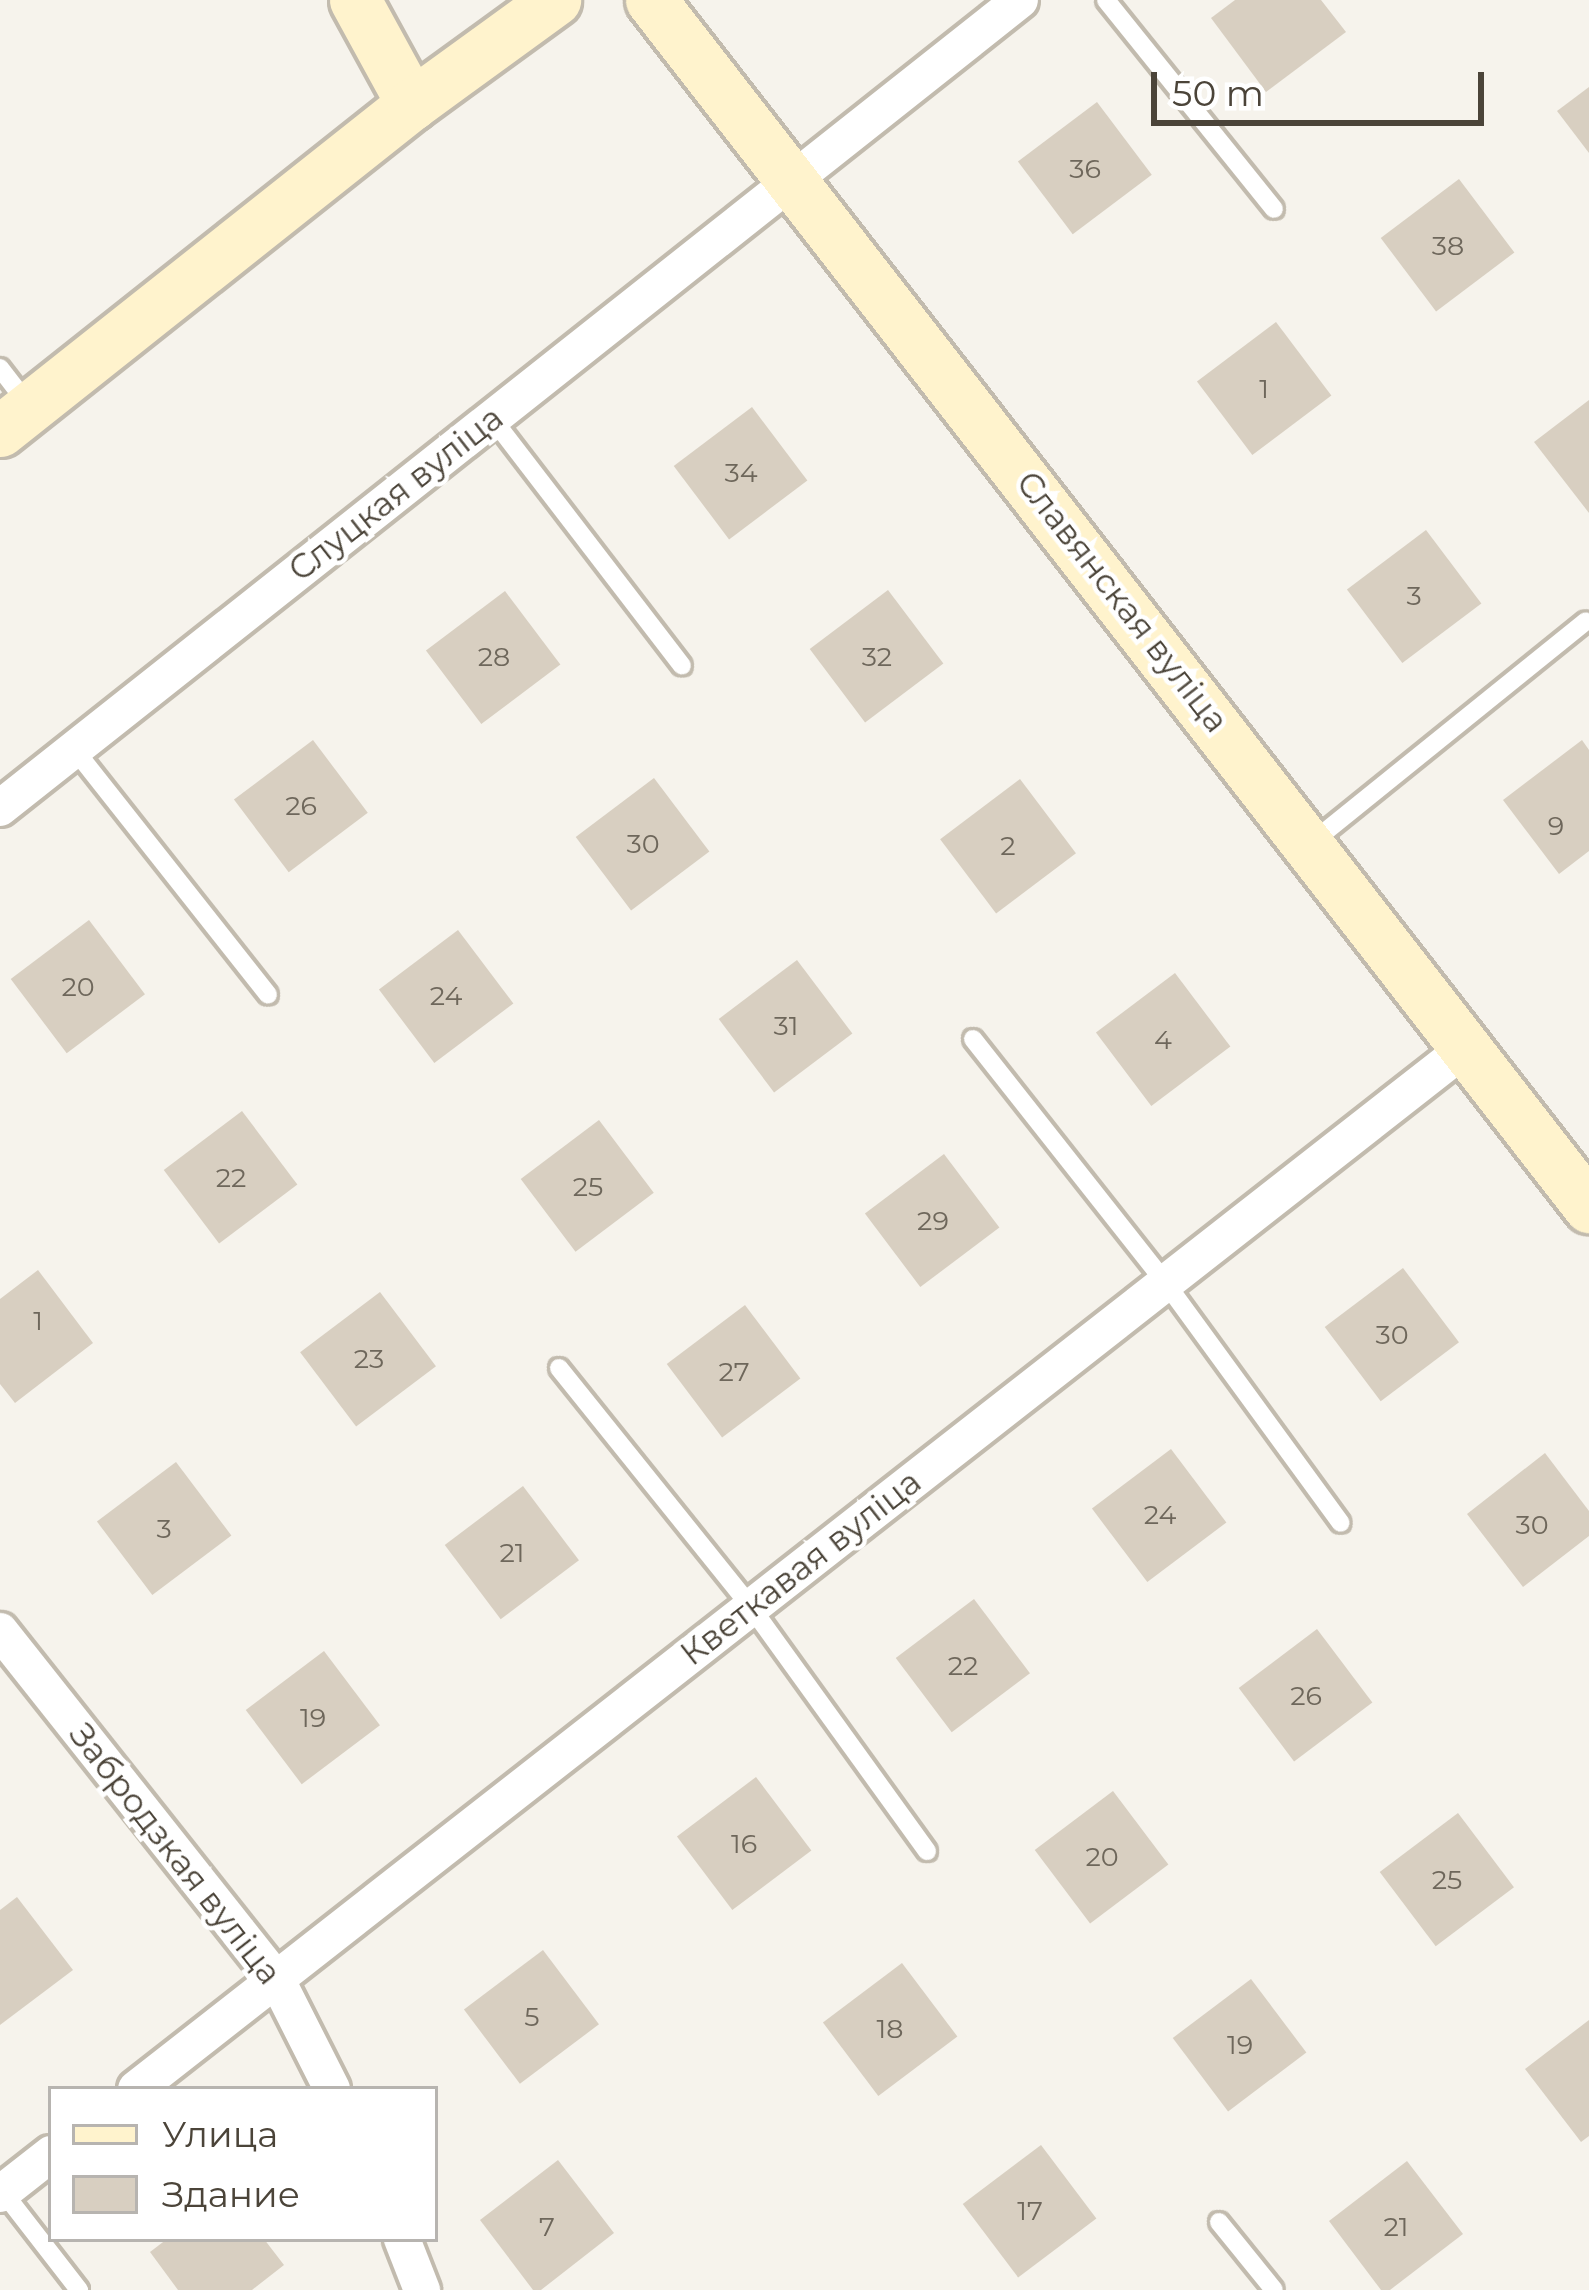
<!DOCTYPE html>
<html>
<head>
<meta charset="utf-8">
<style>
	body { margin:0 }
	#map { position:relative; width:1589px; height:2290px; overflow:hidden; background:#f6f3ec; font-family:Montserrat,sans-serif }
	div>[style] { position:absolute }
	.building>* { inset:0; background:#d8cfc1; transform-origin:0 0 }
	.roads { filter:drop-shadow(3px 0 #c2bbae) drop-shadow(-3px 0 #c2bbae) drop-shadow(0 3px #c2bbae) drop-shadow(0 -3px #c2bbae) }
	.lane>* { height:18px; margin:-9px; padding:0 9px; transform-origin:9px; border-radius:9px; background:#fff }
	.street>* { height:36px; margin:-18px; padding:0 18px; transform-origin:18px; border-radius:18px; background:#fff }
	.secondary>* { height:51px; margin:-25.5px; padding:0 25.5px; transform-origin:25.5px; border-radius:25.5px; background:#fff3cd }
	span { translate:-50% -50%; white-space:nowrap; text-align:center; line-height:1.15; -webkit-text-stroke:9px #fff; paint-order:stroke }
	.number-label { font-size:27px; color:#6e675b }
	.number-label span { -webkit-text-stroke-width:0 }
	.street-label { font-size:33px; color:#4b4439 }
	.legend { position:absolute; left:48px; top:2086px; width:390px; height:156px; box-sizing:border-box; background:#fff; border:3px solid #b7b4b0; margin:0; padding:15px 21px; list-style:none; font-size:36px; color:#4b4439 }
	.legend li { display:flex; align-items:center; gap:24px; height:60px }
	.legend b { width:60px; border:3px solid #b7b4b0 }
	.scale { position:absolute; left:1151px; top:72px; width:333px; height:54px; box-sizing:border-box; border:6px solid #4b4439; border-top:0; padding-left:15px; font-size:36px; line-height:42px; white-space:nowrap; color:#4b4439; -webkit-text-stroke:9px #fff; paint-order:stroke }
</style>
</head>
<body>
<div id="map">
	<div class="building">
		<i style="clip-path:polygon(1235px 0,1321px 0,1346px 32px,1266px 92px,1211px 18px)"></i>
		<i style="clip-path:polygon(1589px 87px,1589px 153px,1557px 111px)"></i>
		<i style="left:1097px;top:102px;width:91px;height:99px;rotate:53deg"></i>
		<i style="left:1459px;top:179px;width:92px;height:98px;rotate:53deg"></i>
		<i style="left:1276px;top:322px;width:92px;height:99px;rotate:53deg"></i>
		<i style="clip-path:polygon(1589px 400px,1589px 513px,1534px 442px)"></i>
		<i style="left:752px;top:407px;width:92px;height:98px;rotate:53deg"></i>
		<i style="left:1426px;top:530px;width:92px;height:99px;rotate:53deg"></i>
		<i style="left:888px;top:590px;width:92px;height:98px;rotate:53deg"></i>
		<i style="left:505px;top:591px;width:92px;height:99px;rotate:53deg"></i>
		<i style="left:313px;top:740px;width:91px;height:99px;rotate:53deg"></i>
		<i style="clip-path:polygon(1582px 740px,1589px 750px,1589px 851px,1559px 874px,1503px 800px)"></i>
		<i style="left:654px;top:778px;width:92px;height:98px;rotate:53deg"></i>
		<i style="left:1020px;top:779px;width:93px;height:100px;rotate:53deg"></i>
		<i style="left:89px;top:920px;width:93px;height:98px;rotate:53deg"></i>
		<i style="left:458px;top:930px;width:92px;height:99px;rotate:53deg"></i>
		<i style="left:797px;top:960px;width:92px;height:98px;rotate:53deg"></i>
		<i style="left:1175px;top:973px;width:92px;height:99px;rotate:53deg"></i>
		<i style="left:242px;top:1111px;width:92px;height:98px;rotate:53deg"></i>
		<i style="left:599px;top:1120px;width:91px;height:98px;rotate:53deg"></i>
		<i style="left:944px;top:1154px;width:92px;height:99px;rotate:53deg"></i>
		<i style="left:1403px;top:1268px;width:93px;height:98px;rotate:53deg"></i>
		<i style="clip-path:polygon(38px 1270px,93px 1343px,15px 1403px,0 1384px,0 1299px)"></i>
		<i style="left:380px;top:1292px;width:93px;height:100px;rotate:53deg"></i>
		<i style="left:745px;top:1305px;width:92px;height:98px;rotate:53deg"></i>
		<i style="left:1171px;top:1449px;width:92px;height:99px;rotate:53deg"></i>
		<i style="clip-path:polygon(1545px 1453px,1589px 1511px,1589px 1536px,1523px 1587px,1467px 1514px)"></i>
		<i style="left:176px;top:1462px;width:92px;height:99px;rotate:53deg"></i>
		<i style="left:523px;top:1486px;width:93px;height:98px;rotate:53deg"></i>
		<i style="left:974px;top:1599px;width:93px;height:98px;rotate:53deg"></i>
		<i style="left:1317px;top:1629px;width:92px;height:98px;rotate:53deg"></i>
		<i style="left:324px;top:1651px;width:93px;height:98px;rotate:53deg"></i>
		<i style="left:756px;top:1777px;width:92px;height:99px;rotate:53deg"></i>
		<i style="left:1113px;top:1791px;width:92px;height:98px;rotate:53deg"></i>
		<i style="left:1458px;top:1813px;width:93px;height:98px;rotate:53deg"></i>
		<i style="clip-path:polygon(17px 1897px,73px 1970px,0 2025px,0 1910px)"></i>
		<i style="left:543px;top:1950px;width:93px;height:99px;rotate:53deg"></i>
		<i style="left:902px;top:1963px;width:92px;height:99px;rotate:53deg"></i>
		<i style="left:1251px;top:1979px;width:92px;height:98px;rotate:53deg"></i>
		<i style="clip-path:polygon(1589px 2020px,1589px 2136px,1581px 2142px,1525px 2069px)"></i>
		<i style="left:1041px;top:2145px;width:92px;height:98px;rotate:53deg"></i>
		<i style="clip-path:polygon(558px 2160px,614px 2233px,541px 2290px,533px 2290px,480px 2220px)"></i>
		<i style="clip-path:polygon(1407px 2161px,1463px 2234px,1390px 2290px,1381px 2290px,1329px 2221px)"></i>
		<i style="clip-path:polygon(167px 2239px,264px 2239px,284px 2265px,252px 2290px,178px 2290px,150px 2252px)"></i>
	</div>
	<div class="roads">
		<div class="lane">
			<i style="left:1106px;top:0;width:268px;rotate:51.2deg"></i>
			<i style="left:0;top:368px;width:49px;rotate:52.4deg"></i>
			<i style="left:492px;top:418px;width:312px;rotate:52.5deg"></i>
			<i style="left:74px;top:749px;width:313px;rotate:51.7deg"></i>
			<i style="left:1311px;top:843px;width:353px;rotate:-38.9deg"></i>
			<i style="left:973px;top:1039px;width:310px;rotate:51.7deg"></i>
			<i style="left:1165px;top:1282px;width:298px;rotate:53.9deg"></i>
			<i style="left:559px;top:1368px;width:307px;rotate:51.2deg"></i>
			<i style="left:751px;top:1607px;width:301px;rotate:54.2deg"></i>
			<i style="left:0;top:2188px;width:129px;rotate:52.2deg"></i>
			<i style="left:1219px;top:2222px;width:87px;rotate:51deg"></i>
		</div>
		<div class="street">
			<i style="left:0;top:808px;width:1301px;rotate:-38.38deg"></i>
			<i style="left:0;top:1631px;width:446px;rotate:51.6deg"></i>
			<i style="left:277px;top:1980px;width:122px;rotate:63.2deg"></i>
			<i style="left:136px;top:2089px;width:1690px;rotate:-38.06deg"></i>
			<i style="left:0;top:2194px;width:65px;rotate:-38.1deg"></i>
			<i style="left:402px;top:2239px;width:55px;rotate:68.6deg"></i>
		</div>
		<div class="secondary">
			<i style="left:355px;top:0;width:119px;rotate:61.3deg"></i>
			<i style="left:651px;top:0;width:1529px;rotate:52.15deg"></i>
			<i style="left:0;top:431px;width:526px;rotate:-38.44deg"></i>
			<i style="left:412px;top:104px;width:177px;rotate:-36deg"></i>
		</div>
	</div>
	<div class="number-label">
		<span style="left:1085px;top:169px">36</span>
		<span style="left:1448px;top:246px">38</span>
		<span style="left:1264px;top:389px">1</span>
		<span style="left:741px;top:473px">34</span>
		<span style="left:1414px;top:596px">3</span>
		<span style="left:494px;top:657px">28</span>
		<span style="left:877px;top:657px">32</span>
		<span style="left:301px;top:806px">26</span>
		<span style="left:1556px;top:826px">9</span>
		<span style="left:643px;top:844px">30</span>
		<span style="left:1008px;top:846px">2</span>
		<span style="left:78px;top:987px">20</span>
		<span style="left:446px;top:996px">24</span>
		<span style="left:786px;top:1026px">31</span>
		<span style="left:1163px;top:1040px">4</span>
		<span style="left:231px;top:1178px">22</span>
		<span style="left:588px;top:1187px">25</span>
		<span style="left:933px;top:1221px">29</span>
		<span style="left:38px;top:1321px">1</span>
		<span style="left:1392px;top:1335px">30</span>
		<span style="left:369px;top:1359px">23</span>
		<span style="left:734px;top:1372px">27</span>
		<span style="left:1160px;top:1515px">24</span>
		<span style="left:1532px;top:1525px">30</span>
		<span style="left:164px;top:1529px">3</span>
		<span style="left:512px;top:1553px">21</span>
		<span style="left:963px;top:1666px">22</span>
		<span style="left:1306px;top:1696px">26</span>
		<span style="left:313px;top:1718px">19</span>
		<span style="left:744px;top:1844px">16</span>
		<span style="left:1102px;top:1857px">20</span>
		<span style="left:1447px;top:1880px">25</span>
		<span style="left:532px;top:2017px">5</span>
		<span style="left:890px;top:2029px">18</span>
		<span style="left:1240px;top:2045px">19</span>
		<span style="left:1030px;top:2211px">17</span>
		<span style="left:547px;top:2227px">7</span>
		<span style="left:1396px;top:2227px">21</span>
	</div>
	<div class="street-label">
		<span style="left:396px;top:494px;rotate:-38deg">Слуцкая вуліца</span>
		<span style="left:1122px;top:602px;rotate:52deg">Славянская вуліца</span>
		<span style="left:801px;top:1568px;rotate:-38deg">Кветкавая вуліца</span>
		<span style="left:175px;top:1854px;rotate:52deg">Забродзкая вуліца</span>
	</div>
	<ul class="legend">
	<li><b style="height:15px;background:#fff3cd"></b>Улица</li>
	<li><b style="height:33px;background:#d8cfc1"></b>Здание</li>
	</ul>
	<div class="scale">50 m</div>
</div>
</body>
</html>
